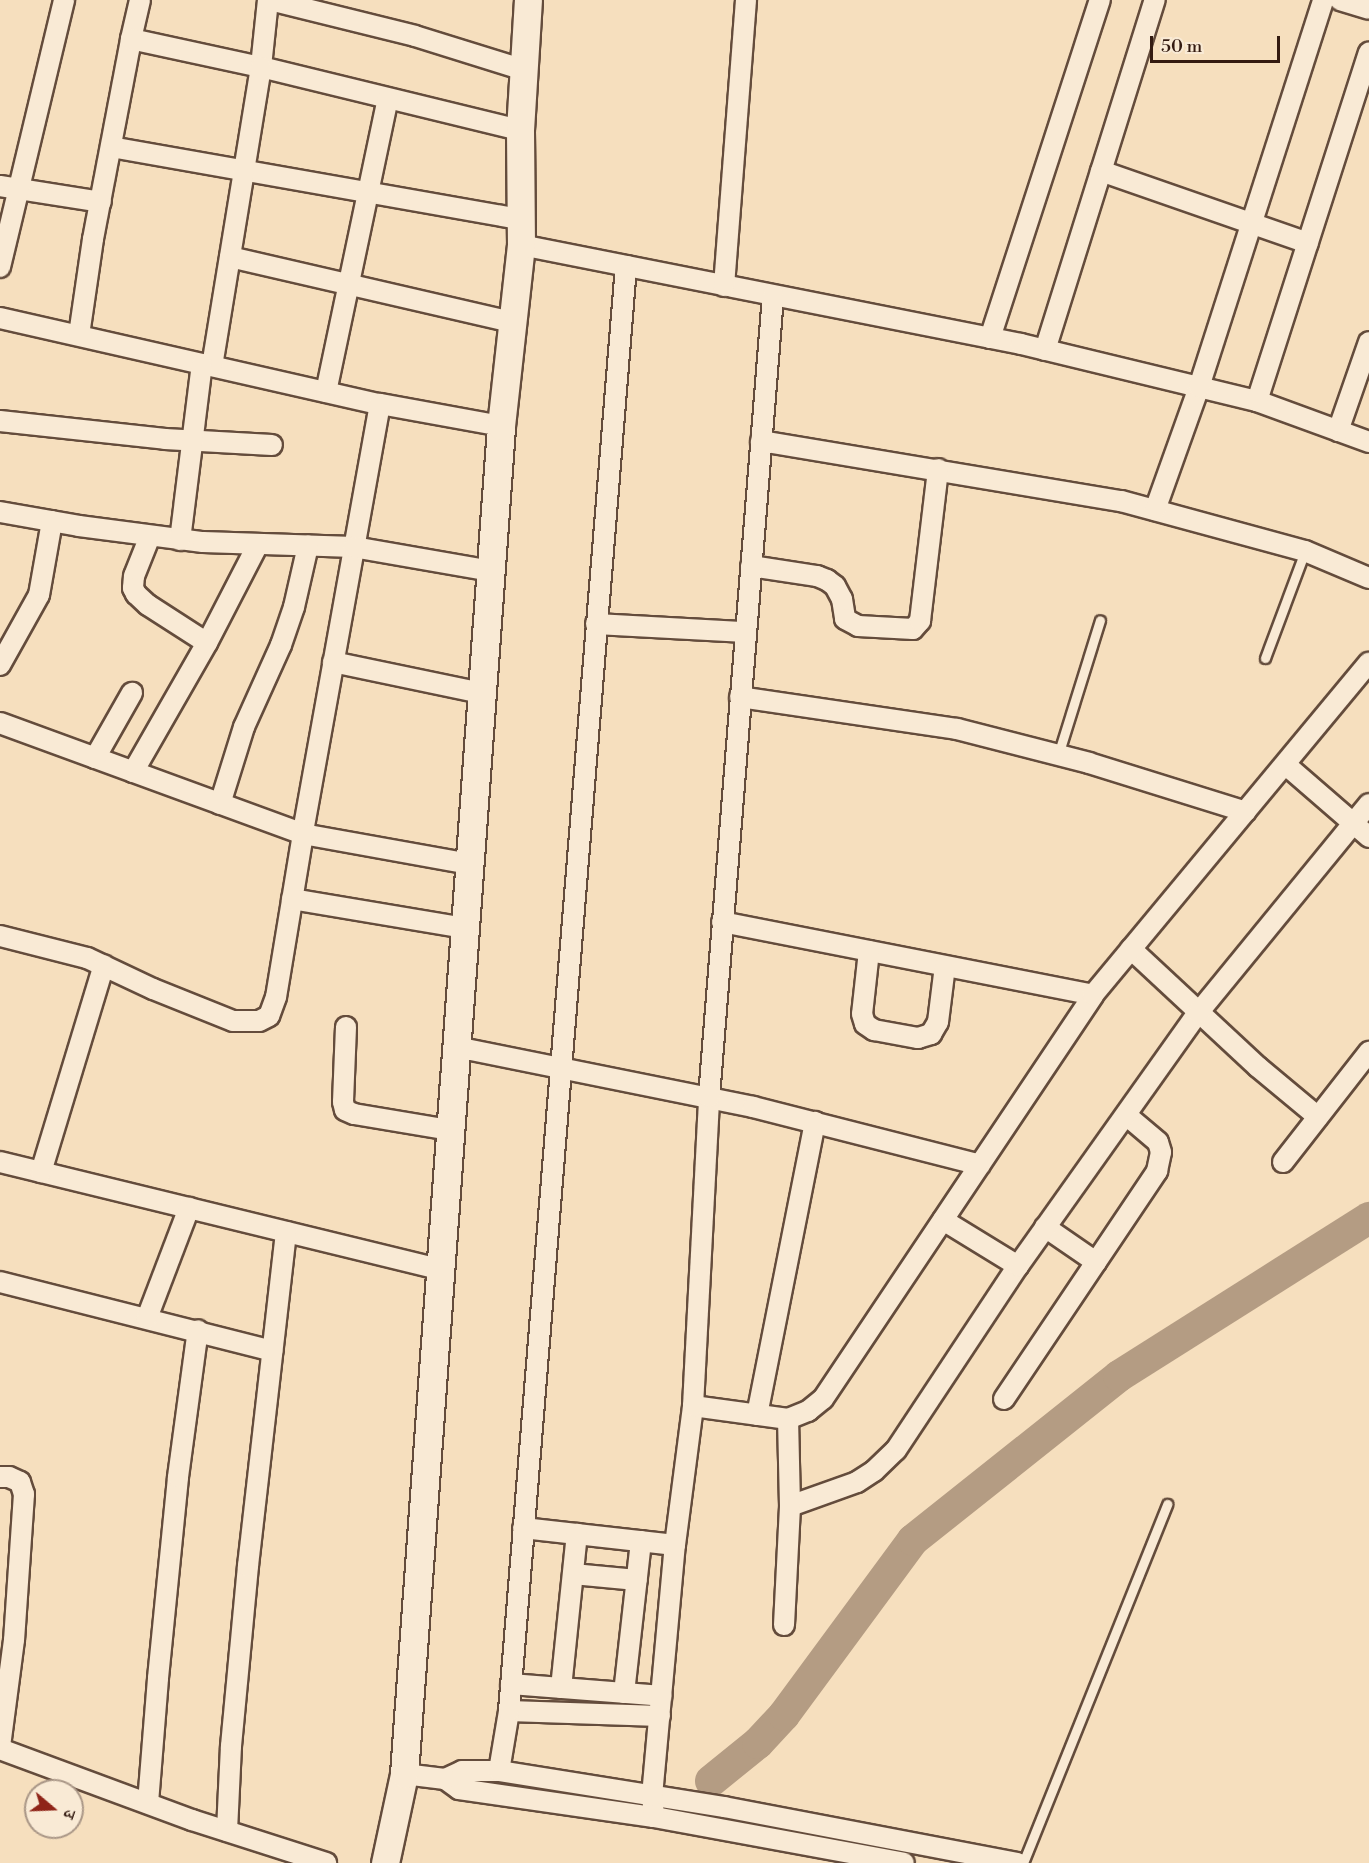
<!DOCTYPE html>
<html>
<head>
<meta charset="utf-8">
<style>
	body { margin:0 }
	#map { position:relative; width:1369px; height:1863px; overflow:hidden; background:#f6dfbe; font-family:"Libre Bodoni","Noto Serif Devanagari",serif }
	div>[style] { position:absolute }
	.river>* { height:32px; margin:-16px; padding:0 16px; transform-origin:16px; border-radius:16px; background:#b49c83 }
	.roads { filter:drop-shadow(2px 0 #644c3c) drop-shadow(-2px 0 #644c3c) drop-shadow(0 2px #644c3c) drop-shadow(0 -2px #644c3c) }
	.service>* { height:9px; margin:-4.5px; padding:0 4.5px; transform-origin:4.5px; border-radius:4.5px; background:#f9ead5 }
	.minor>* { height:20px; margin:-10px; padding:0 10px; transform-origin:10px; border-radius:10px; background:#f9ead5 }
	.secondary>* { height:27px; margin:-13.5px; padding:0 13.5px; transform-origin:13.5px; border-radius:13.5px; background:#f9ead5 }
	span { translate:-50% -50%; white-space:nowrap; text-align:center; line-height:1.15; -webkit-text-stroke:4.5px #f9ead5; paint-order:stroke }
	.north { position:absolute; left:24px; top:1779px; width:60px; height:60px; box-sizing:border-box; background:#f9ead5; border:2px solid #aa9787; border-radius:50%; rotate:109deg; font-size:16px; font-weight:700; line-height:24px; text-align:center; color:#341b11 }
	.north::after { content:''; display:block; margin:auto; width:21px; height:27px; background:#8f2418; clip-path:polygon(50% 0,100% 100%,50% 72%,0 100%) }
	.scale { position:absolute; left:1150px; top:36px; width:130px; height:27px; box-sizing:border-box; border:3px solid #341b11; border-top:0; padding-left:8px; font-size:18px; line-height:21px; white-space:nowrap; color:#341b11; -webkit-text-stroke:4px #f9ead5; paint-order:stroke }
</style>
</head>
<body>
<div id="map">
	<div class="river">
		<i style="left:711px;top:1781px;width:60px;rotate:-39deg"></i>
		<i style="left:758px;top:1743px;width:38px;rotate:-47deg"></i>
		<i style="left:784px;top:1715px;width:217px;rotate:-53.6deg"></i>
		<i style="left:913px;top:1540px;width:263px;rotate:-38.5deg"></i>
		<i style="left:1119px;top:1376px;width:296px;rotate:-32.3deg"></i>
	</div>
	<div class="roads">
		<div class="service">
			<i style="left:1265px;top:658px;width:114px;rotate:-69.5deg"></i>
			<i style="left:1058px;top:755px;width:141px;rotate:-72.7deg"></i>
			<i style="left:1023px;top:1863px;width:387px;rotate:-68.1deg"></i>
		</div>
		<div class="minor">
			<i style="left:268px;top:0;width:67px;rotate:96deg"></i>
			<i style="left:261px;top:67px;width:267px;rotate:13.7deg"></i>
			<i style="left:270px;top:0;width:149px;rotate:13.9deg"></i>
			<i style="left:415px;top:36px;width:114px;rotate:17.3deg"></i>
			<i style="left:1340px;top:0;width:30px;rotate:17deg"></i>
			<i style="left:131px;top:39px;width:40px;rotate:-77deg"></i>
			<i style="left:111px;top:147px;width:415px;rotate:10deg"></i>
			<i style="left:1101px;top:171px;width:219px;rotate:19.2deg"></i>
			<i style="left:0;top:186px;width:102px;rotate:9deg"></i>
			<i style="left:521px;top:245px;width:510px;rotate:11.2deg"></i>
			<i style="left:1021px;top:344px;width:243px;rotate:13.6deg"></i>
			<i style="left:1257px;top:401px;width:119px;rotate:20.1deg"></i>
			<i style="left:230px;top:257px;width:289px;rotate:13deg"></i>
			<i style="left:0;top:267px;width:275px;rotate:-76.5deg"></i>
			<i style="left:724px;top:286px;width:287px;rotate:-85.6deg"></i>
			<i style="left:0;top:318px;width:390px;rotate:12.8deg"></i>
			<i style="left:380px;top:404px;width:123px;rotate:10.3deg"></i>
			<i style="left:79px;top:335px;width:97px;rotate:-81.7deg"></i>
			<i style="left:93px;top:239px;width:204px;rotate:-79.2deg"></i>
			<i style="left:131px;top:39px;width:133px;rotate:12.2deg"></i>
			<i style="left:261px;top:67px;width:303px;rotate:99.3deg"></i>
			<i style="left:990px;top:338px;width:355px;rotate:-72deg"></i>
			<i style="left:1045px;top:350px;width:367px;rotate:-72.6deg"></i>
			<i style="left:326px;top:392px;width:300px;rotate:-78.1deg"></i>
			<i style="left:1257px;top:401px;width:366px;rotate:-72.2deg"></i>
			<i style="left:380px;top:404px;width:437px;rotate:100.2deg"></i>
			<i style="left:303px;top:834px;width:170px;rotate:10.2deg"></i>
			<i style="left:0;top:421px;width:166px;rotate:6.2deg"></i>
			<i style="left:165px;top:439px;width:107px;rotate:3.2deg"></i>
			<i style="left:1338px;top:431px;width:94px;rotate:-70.8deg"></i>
			<i style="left:761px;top:441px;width:365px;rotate:9.5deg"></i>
			<i style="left:1121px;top:501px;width:191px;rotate:15.2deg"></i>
			<i style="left:1305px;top:551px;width:69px;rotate:22.9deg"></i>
			<i style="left:1155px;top:510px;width:131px;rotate:-70.3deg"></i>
			<i style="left:1199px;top:387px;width:406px;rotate:-72.2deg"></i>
			<i style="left:0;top:512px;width:80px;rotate:10deg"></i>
			<i style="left:79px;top:526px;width:125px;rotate:7.4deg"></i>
			<i style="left:203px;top:542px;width:151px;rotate:1.9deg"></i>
			<i style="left:354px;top:547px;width:139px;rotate:9.9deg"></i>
			<i style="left:150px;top:536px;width:43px;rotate:111.8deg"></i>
			<i style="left:134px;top:576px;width:12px;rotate:95deg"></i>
			<i style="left:133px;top:588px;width:7px;rotate:63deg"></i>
			<i style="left:136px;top:594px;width:16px;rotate:43deg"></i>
			<i style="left:148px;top:605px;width:70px;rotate:32.8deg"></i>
			<i style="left:180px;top:540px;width:177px;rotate:-82.9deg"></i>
			<i style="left:751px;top:566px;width:67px;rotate:8.6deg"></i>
			<i style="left:817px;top:576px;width:11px;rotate:22deg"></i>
			<i style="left:827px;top:580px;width:10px;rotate:37deg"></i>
			<i style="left:835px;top:586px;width:15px;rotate:62deg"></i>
			<i style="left:842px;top:599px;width:20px;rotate:81deg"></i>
			<i style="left:845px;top:619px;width:15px;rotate:28deg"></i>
			<i style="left:858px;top:626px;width:55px;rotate:3.1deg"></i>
			<i style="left:913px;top:629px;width:11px;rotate:-49deg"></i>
			<i style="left:920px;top:621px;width:153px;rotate:-83.2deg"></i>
			<i style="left:596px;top:624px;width:150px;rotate:3.1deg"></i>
			<i style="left:333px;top:662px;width:152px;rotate:11.8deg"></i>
			<i style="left:0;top:665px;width:80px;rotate:-60.9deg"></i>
			<i style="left:39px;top:595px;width:75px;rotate:-80deg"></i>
			<i style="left:740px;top:697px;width:219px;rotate:8.4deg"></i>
			<i style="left:957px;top:729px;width:136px;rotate:14.4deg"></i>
			<i style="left:1089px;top:763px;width:164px;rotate:17.3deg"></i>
			<i style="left:0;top:723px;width:323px;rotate:20.1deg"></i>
			<i style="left:303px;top:834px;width:165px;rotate:99.4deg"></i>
			<i style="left:276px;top:997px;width:20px;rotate:110deg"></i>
			<i style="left:269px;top:1016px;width:11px;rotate:153deg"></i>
			<i style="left:259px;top:1021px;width:26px;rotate:180deg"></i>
			<i style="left:233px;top:1021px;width:86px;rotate:-158.2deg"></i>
			<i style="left:153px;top:989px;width:73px;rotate:-154.8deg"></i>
			<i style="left:87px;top:958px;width:90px;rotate:-165.8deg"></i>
			<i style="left:95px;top:758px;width:75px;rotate:-60.4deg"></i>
			<i style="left:1286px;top:765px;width:110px;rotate:40.9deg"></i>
			<i style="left:133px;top:772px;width:149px;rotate:-60.2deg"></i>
			<i style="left:207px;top:643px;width:111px;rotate:-62.7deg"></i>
			<i style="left:220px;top:804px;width:81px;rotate:-72.7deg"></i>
			<i style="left:244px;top:727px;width:90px;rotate:-65.7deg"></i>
			<i style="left:281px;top:645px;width:40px;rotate:-71.1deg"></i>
			<i style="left:294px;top:607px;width:63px;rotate:-77.1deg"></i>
			<i style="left:292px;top:899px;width:175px;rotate:9.5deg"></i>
			<i style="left:722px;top:922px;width:378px;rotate:11.1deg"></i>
			<i style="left:1131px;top:949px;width:173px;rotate:42.9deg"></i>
			<i style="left:1258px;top:1067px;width:78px;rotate:39.8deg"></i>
			<i style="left:869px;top:951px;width:63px;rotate:96.3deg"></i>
			<i style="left:862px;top:1014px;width:10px;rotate:73deg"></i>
			<i style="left:865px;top:1024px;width:11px;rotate:34deg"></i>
			<i style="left:874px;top:1030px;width:45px;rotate:10.3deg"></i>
			<i style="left:918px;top:1038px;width:14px;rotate:-17deg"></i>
			<i style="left:931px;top:1034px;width:14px;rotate:-60deg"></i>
			<i style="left:938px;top:1022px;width:56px;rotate:-82.9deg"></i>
			<i style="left:346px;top:1027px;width:75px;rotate:92.3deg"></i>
			<i style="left:343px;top:1102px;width:8px;rotate:76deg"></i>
			<i style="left:345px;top:1110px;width:10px;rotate:24deg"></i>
			<i style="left:354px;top:1114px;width:97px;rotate:9.5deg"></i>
			<i style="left:456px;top:1047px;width:303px;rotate:11.4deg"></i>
			<i style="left:753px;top:1107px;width:234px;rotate:14.3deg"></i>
			<i style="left:0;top:1162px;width:452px;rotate:13.7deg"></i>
			<i style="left:1283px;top:1162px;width:140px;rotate:-52deg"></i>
			<i style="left:41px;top:1172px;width:216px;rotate:-73.1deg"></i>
			<i style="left:943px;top:1220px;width:88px;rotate:31.5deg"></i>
			<i style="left:1045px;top:1227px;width:62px;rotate:34.5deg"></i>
			<i style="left:0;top:1282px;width:281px;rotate:14.2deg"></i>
			<i style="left:147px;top:1318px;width:118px;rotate:-69.1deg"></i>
			<i style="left:1004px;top:1399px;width:275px;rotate:-56.1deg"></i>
			<i style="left:1157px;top:1171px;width:19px;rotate:-78deg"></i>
			<i style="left:1161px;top:1152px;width:10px;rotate:-107deg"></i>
			<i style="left:1158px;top:1142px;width:42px;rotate:-139.8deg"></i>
			<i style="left:693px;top:1406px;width:96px;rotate:7.8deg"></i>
			<i style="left:788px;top:1419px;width:22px;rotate:-22deg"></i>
			<i style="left:808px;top:1411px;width:19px;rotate:-39deg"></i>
			<i style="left:823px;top:1399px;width:486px;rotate:-56.2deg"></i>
			<i style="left:1093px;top:995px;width:432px;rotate:-50.3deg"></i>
			<i style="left:757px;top:1415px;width:299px;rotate:-78.8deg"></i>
			<i style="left:0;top:1477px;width:9px"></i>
			<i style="left:9px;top:1477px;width:12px;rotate:24deg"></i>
			<i style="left:20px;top:1482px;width:13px;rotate:72deg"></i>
			<i style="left:24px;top:1494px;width:146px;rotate:93.9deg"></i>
			<i style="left:14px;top:1640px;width:107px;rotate:97.5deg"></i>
			<i style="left:790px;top:1506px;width:71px;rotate:-19.7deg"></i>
			<i style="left:857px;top:1482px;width:20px;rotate:-33deg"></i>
			<i style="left:874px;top:1471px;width:30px;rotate:-44deg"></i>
			<i style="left:896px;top:1450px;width:221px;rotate:-56.5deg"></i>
			<i style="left:1018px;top:1266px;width:310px;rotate:-54.6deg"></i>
			<i style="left:1198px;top:1013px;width:270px;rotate:-50.7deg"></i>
			<i style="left:523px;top:1528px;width:153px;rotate:6.4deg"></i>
			<i style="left:573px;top:1574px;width:64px;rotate:5.4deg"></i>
			<i style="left:784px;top:1625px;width:119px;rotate:-87.1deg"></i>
			<i style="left:790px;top:1506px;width:87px;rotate:-91.3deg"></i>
			<i style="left:511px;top:1684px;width:151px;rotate:4.5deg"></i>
			<i style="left:561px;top:1688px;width:155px;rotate:-84.1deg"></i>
			<i style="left:624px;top:1693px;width:153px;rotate:-83.6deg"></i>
			<i style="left:509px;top:1711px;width:151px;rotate:1.9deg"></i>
			<i style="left:0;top:1749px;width:205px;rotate:20.3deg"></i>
			<i style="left:192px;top:1820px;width:141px;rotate:17.8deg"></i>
			<i style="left:499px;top:1771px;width:61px;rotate:-80.5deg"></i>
			<i style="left:509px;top:1711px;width:1450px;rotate:-85.37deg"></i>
			<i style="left:404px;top:1774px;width:41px;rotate:7deg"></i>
			<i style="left:445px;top:1779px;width:17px;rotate:36deg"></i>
			<i style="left:459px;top:1789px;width:197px;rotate:8.2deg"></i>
			<i style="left:654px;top:1817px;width:254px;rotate:10.4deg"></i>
			<i style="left:445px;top:1779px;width:19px;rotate:-25deg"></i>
			<i style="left:462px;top:1771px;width:37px"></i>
			<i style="left:499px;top:1771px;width:228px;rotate:9.1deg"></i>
			<i style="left:724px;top:1807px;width:299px;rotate:10.8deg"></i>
			<i style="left:148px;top:1803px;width:125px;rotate:-85.4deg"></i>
			<i style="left:158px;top:1678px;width:202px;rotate:-84.3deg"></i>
			<i style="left:178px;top:1477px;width:148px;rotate:-82.3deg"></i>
			<i style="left:654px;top:1817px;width:21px;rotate:-95deg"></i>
			<i style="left:652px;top:1796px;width:252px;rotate:-84.8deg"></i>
			<i style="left:675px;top:1545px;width:140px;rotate:-82.6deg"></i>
			<i style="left:693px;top:1406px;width:309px;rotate:-87deg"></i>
			<i style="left:709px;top:1097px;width:804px;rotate:-85.43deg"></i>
			<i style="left:227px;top:1831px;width:85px;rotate:-87.3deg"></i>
			<i style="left:231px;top:1746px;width:181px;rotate:-84.6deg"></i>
			<i style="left:248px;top:1566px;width:336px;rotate:-83.5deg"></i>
		</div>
		<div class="secondary">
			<i style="left:385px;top:1863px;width:91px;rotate:-77.9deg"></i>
			<i style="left:404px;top:1774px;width:1351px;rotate:-85.88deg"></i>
			<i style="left:501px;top:426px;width:182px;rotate:-83.7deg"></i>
			<i style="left:521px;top:245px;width:115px;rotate:-90.5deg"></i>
			<i style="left:520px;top:130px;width:130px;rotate:-86.5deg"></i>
		</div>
	</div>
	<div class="north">उ</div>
	<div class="scale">50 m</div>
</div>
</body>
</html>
